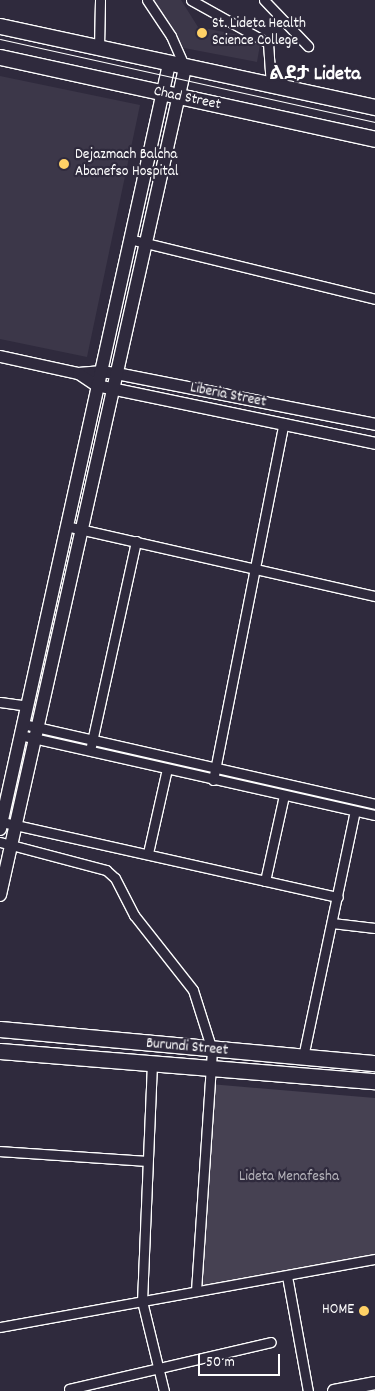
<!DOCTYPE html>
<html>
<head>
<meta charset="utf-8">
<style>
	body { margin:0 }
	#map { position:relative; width:375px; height:1391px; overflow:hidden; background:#2f2a3d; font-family:Dekko,"Noto Sans Ethiopic",sans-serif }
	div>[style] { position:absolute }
	.built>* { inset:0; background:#3c3749 }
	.green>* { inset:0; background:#464152 }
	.roads { filter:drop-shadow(1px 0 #fff) drop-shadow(-1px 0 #fff) drop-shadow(0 1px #fff) drop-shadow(0 -1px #fff) }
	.minor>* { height:9px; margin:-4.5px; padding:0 4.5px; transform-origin:4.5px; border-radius:4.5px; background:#2f2a3d }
	.tertiary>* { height:11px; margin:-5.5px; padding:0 5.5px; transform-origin:5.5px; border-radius:5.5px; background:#2f2a3d }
	.secondary>* { height:12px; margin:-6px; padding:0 6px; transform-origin:6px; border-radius:6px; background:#2f2a3d }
	.primary>* { height:15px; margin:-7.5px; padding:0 7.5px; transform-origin:7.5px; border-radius:7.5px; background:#2f2a3d }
	.tram>* { height:1px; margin:-0.5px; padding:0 0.5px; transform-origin:0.5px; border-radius:0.5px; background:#fff }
	.dots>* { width:14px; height:14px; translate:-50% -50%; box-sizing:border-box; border:2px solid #2f2a3d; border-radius:50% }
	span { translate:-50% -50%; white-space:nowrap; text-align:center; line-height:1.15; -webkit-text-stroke:4.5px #2f2a3d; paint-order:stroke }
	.poi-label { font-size:15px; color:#fff }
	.left { translate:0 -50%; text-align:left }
	.right { translate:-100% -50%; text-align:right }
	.street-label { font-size:15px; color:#fff }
	.park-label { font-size:15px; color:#b5b3ba }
	.district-label { font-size:20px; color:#fff; font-weight:700 }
	.scale { position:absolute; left:198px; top:1354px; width:82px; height:22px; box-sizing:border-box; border:2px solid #fff; border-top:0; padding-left:6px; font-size:15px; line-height:18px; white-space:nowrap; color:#fff; -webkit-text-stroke:4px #2f2a3d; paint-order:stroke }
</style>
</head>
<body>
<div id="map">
	<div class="built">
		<i style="clip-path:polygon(153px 0,181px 0,198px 27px,261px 39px,257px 62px,184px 48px)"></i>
		<i style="clip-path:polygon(0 76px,140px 105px,87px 357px,0 339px)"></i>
	</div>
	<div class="green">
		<i style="clip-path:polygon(210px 1084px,375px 1098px,375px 1259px,196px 1290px)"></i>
	</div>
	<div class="roads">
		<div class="minor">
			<i style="left:147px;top:0;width:43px;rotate:56.3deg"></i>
			<i style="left:171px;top:36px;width:34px;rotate:66deg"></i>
			<i style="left:191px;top:0;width:88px;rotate:29.2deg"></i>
			<i style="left:268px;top:43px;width:43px;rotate:86deg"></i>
			<i style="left:264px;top:0;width:64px;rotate:46.3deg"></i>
			<i style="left:99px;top:48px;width:48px;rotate:-88.8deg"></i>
			<i style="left:129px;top:239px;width:253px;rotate:13.7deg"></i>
			<i style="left:66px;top:526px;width:317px;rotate:12.8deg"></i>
			<i style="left:0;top:702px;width:27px;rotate:8deg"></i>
			<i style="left:23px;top:724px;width:361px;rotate:12.8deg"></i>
			<i style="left:20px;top:735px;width:364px;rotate:12.7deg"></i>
			<i style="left:91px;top:746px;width:210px;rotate:-77.6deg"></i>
			<i style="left:213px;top:780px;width:364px;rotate:-78.8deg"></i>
			<i style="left:2px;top:822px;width:344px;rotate:12.6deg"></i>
			<i style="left:0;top:842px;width:110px;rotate:14.8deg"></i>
			<i style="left:106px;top:870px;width:12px;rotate:42deg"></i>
			<i style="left:115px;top:878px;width:42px;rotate:62.8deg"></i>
			<i style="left:134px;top:915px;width:95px;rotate:51.8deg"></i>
			<i style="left:193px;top:990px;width:63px;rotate:72.4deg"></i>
			<i style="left:212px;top:1050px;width:241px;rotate:93.8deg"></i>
			<i style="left:148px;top:853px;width:86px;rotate:-77.3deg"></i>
			<i style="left:265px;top:881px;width:88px;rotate:-77.5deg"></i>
			<i style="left:332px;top:923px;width:43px;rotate:6.6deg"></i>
			<i style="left:303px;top:1057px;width:251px;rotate:-78.1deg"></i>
			<i style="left:152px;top:1063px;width:238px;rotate:92.4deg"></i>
			<i style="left:142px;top:1301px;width:93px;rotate:76.3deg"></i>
			<i style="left:0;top:1151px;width:147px;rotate:3.9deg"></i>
			<i style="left:287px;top:1276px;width:117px;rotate:79.7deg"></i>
			<i style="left:0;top:1327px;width:381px;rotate:-10.3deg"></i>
			<i style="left:69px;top:1389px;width:207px;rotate:-13.1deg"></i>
		</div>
		<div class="tertiary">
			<i style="left:0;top:356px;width:80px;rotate:12.3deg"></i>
			<i style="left:78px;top:373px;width:21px;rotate:-5deg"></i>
			<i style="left:99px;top:371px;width:17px;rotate:7deg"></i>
			<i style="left:116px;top:373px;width:264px;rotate:11.1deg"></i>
			<i style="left:78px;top:373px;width:22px;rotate:34deg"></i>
			<i style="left:96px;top:385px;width:285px;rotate:11.7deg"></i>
		</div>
		<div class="secondary">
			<i style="left:0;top:829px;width:783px;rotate:-77.54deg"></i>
			<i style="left:0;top:895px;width:847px;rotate:-77.39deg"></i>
			<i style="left:334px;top:1391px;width:42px;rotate:-11deg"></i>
		</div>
		<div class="primary">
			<i style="left:0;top:26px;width:384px;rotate:12.2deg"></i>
			<i style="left:0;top:57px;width:384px;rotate:12.3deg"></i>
			<i style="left:0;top:1029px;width:377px;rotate:5.2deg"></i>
			<i style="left:0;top:1051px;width:376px;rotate:4.6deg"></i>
		</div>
	</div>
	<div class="tram">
		<i style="left:0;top:39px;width:384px;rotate:12.5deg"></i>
	</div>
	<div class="dots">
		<i style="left:202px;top:33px;background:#ffd166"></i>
		<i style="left:64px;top:164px;background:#ffd166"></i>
		<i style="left:364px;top:1311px;background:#ffd166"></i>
	</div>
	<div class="poi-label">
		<span class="left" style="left:212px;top:33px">St. Lideta Health<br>Science College</span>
		<span class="left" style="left:75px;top:164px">Dejazmach Balcha<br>Abanefso Hospital</span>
		<span class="right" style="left:354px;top:1311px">HOME</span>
	</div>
	<div class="street-label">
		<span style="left:187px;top:99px;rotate:12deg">Chad Street</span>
		<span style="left:228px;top:396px;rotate:11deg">Liberia Street</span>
		<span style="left:187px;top:1048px;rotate:5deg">Burundi Street</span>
	</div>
	<div class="park-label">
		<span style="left:289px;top:1178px">Lideta Menafesha</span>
	</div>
	<div class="district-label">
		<span style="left:315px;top:75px">ልደታ Lideta</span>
	</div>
	<div class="scale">50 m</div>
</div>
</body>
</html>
